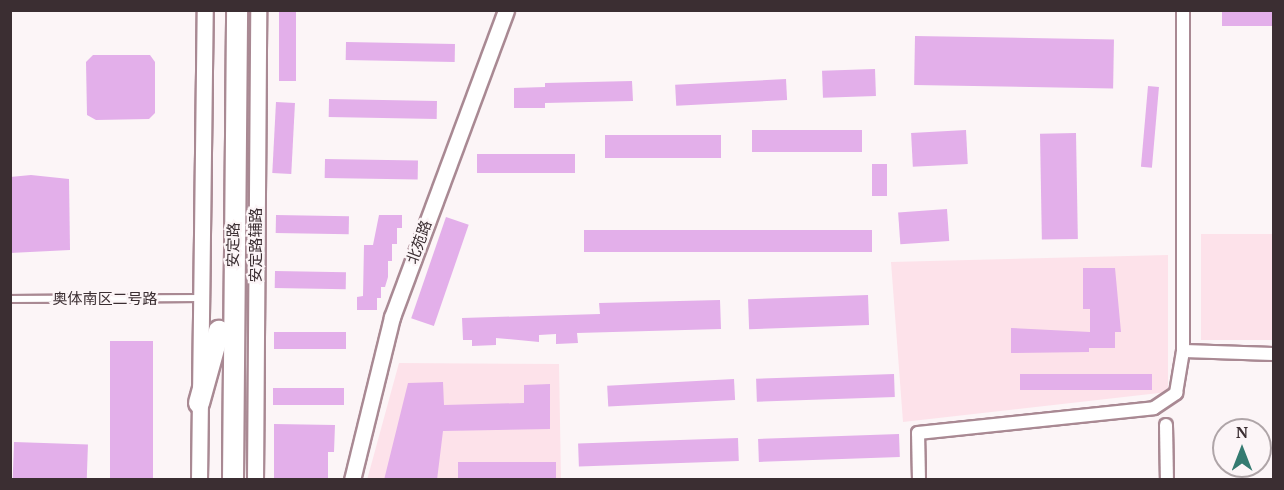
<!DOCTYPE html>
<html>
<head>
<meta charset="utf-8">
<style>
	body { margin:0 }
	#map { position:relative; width:1284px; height:490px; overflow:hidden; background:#fcf5f7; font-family:"PT Serif","Noto Sans SC",serif }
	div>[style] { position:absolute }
	.built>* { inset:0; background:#fde2ea; transform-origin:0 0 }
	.building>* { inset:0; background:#e3afea; transform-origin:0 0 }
	.roads { filter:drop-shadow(2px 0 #a98993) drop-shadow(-2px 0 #a98993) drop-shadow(0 2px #a98993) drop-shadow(0 -2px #a98993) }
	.service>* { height:6px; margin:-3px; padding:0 3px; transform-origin:3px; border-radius:3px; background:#fff }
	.minor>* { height:12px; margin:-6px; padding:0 6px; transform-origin:6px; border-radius:6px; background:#fff }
	.tertiary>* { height:15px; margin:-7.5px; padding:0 7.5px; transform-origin:7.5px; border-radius:7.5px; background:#fff }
	.primary>* { height:20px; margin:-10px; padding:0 10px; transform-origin:10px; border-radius:10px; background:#fff }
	span { translate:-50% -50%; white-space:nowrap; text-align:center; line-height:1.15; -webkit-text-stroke:4.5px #fcf5f7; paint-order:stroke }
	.street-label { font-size:15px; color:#3b2e32 }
	.frame { position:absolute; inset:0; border:12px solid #3b2e32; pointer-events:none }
	.north { position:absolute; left:1212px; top:418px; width:60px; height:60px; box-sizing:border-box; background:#fcf5f7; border:2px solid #afa5a8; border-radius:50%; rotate:0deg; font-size:16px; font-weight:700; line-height:24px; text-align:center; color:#3b2e32 }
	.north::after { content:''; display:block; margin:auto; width:21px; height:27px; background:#357b71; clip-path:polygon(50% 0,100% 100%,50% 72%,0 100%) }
</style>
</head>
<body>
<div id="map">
	<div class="built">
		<i style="left:1273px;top:234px;width:106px;height:72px;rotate:90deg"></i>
		<i style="clip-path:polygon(1168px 255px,1168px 392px,903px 422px,891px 262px)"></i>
		<i style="clip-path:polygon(399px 363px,559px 364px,561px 479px,367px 480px)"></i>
	</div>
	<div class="building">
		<i style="left:1222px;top:10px;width:52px;height:16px"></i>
		<i style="left:279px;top:12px;width:17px;height:69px"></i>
		<i style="left:915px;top:36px;width:199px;height:49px;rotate:1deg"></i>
		<i style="left:346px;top:42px;width:109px;height:18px;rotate:1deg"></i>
		<i style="clip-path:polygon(93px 55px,150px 55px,155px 62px,155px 113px,149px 119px,96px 120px,87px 115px,86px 62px)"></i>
		<i style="left:875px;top:69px;width:27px;height:53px;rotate:88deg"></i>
		<i style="left:786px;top:79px;width:21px;height:111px;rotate:87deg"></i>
		<i style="clip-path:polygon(632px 81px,633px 101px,545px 103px,545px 108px,514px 108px,514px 88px,545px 87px,545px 83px)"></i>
		<i style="left:1148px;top:86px;width:11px;height:81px;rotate:5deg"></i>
		<i style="left:329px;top:99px;width:108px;height:18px;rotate:1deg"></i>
		<i style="left:276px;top:102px;width:19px;height:71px;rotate:3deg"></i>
		<i style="left:862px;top:130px;width:22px;height:110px;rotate:90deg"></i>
		<i style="left:966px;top:130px;width:34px;height:55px;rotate:87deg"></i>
		<i style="left:1076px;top:133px;width:106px;height:36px;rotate:89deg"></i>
		<i style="left:721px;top:135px;width:23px;height:116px;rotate:90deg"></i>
		<i style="left:575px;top:154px;width:19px;height:98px;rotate:90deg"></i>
		<i style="left:325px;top:159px;width:93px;height:19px;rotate:1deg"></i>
		<i style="left:872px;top:164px;width:15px;height:32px"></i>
		<i style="clip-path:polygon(31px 175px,69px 179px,70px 250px,10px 253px,10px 177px)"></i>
		<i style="left:947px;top:209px;width:32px;height:49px;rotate:86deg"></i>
		<i style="left:276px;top:215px;width:73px;height:18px;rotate:1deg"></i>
		<i style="clip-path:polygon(379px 215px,402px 215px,402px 228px,397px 228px,397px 244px,392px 244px,392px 261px,388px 261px,388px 277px,385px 287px,381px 287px,381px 298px,377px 298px,377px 310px,357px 310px,357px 297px,363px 296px,364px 245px,373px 245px)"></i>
		<i style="left:446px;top:217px;width:24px;height:107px;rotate:19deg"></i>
		<i style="left:872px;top:230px;width:22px;height:288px;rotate:90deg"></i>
		<i style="clip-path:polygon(1083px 268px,1115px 268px,1121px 332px,1115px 332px,1115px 348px,1089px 348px,1089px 352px,1011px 353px,1011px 328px,1090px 332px,1090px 309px,1083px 309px)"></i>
		<i style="left:275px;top:271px;width:71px;height:17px;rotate:1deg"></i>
		<i style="left:868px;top:295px;width:30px;height:120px;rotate:88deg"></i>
		<i style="clip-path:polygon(720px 300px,721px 329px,577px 333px,578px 343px,556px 344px,556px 334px,539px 335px,539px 342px,496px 338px,496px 345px,472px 346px,472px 340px,463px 340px,462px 318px,600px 314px,599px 303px)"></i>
		<i style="left:274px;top:332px;width:72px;height:17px"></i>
		<i style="left:110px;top:341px;width:43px;height:139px"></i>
		<i style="left:894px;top:374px;width:23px;height:138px;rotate:88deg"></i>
		<i style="left:1152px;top:374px;width:16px;height:132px;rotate:90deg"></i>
		<i style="left:734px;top:379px;width:21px;height:127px;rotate:87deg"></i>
		<i style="clip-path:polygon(443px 382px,444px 405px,524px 403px,524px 385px,550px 384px,550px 429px,443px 431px,437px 480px,384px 480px,408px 383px)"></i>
		<i style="left:273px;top:388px;width:71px;height:17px"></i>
		<i style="clip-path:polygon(274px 424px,335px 425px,334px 452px,328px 452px,328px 480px,274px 480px)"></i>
		<i style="left:899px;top:434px;width:23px;height:141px;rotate:88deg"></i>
		<i style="left:738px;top:438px;width:23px;height:160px;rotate:88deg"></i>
		<i style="left:14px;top:442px;width:74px;height:38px;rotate:2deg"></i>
		<i style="left:556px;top:462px;width:16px;height:98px;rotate:90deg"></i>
	</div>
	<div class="roads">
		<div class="service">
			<i style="left:10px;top:299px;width:190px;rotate:-0.3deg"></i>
		</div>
		<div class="minor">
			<i style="left:1183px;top:351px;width:91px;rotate:1.9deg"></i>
			<i style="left:1166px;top:425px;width:55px;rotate:89deg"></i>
			<i style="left:919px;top:480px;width:47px;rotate:-91.2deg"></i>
			<i style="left:918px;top:433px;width:237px;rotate:-6deg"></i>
			<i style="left:1154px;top:408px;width:27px;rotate:-34deg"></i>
			<i style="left:1176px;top:393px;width:43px;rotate:-80.5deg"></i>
			<i style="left:1183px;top:351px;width:341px;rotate:-90deg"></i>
		</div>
		<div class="tertiary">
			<i style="left:199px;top:480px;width:470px;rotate:-89.3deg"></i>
			<i style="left:255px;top:480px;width:470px;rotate:-89.6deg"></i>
			<i style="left:352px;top:480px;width:168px;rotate:-76.2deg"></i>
			<i style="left:392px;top:317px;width:327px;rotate:-69.6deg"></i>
		</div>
		<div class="primary">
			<i style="left:199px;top:403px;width:75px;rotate:-74.5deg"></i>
			<i style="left:233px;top:480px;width:470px;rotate:-89.5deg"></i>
		</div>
	</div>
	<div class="street-label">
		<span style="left:419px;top:242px;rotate:-70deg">北苑路</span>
		<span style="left:233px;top:245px;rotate:-89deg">安定路</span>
		<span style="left:256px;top:245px;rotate:-90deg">安定路辅路</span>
		<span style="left:105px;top:299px">奥体南区二号路</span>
	</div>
	<div class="frame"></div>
	<div class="north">N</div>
</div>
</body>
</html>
